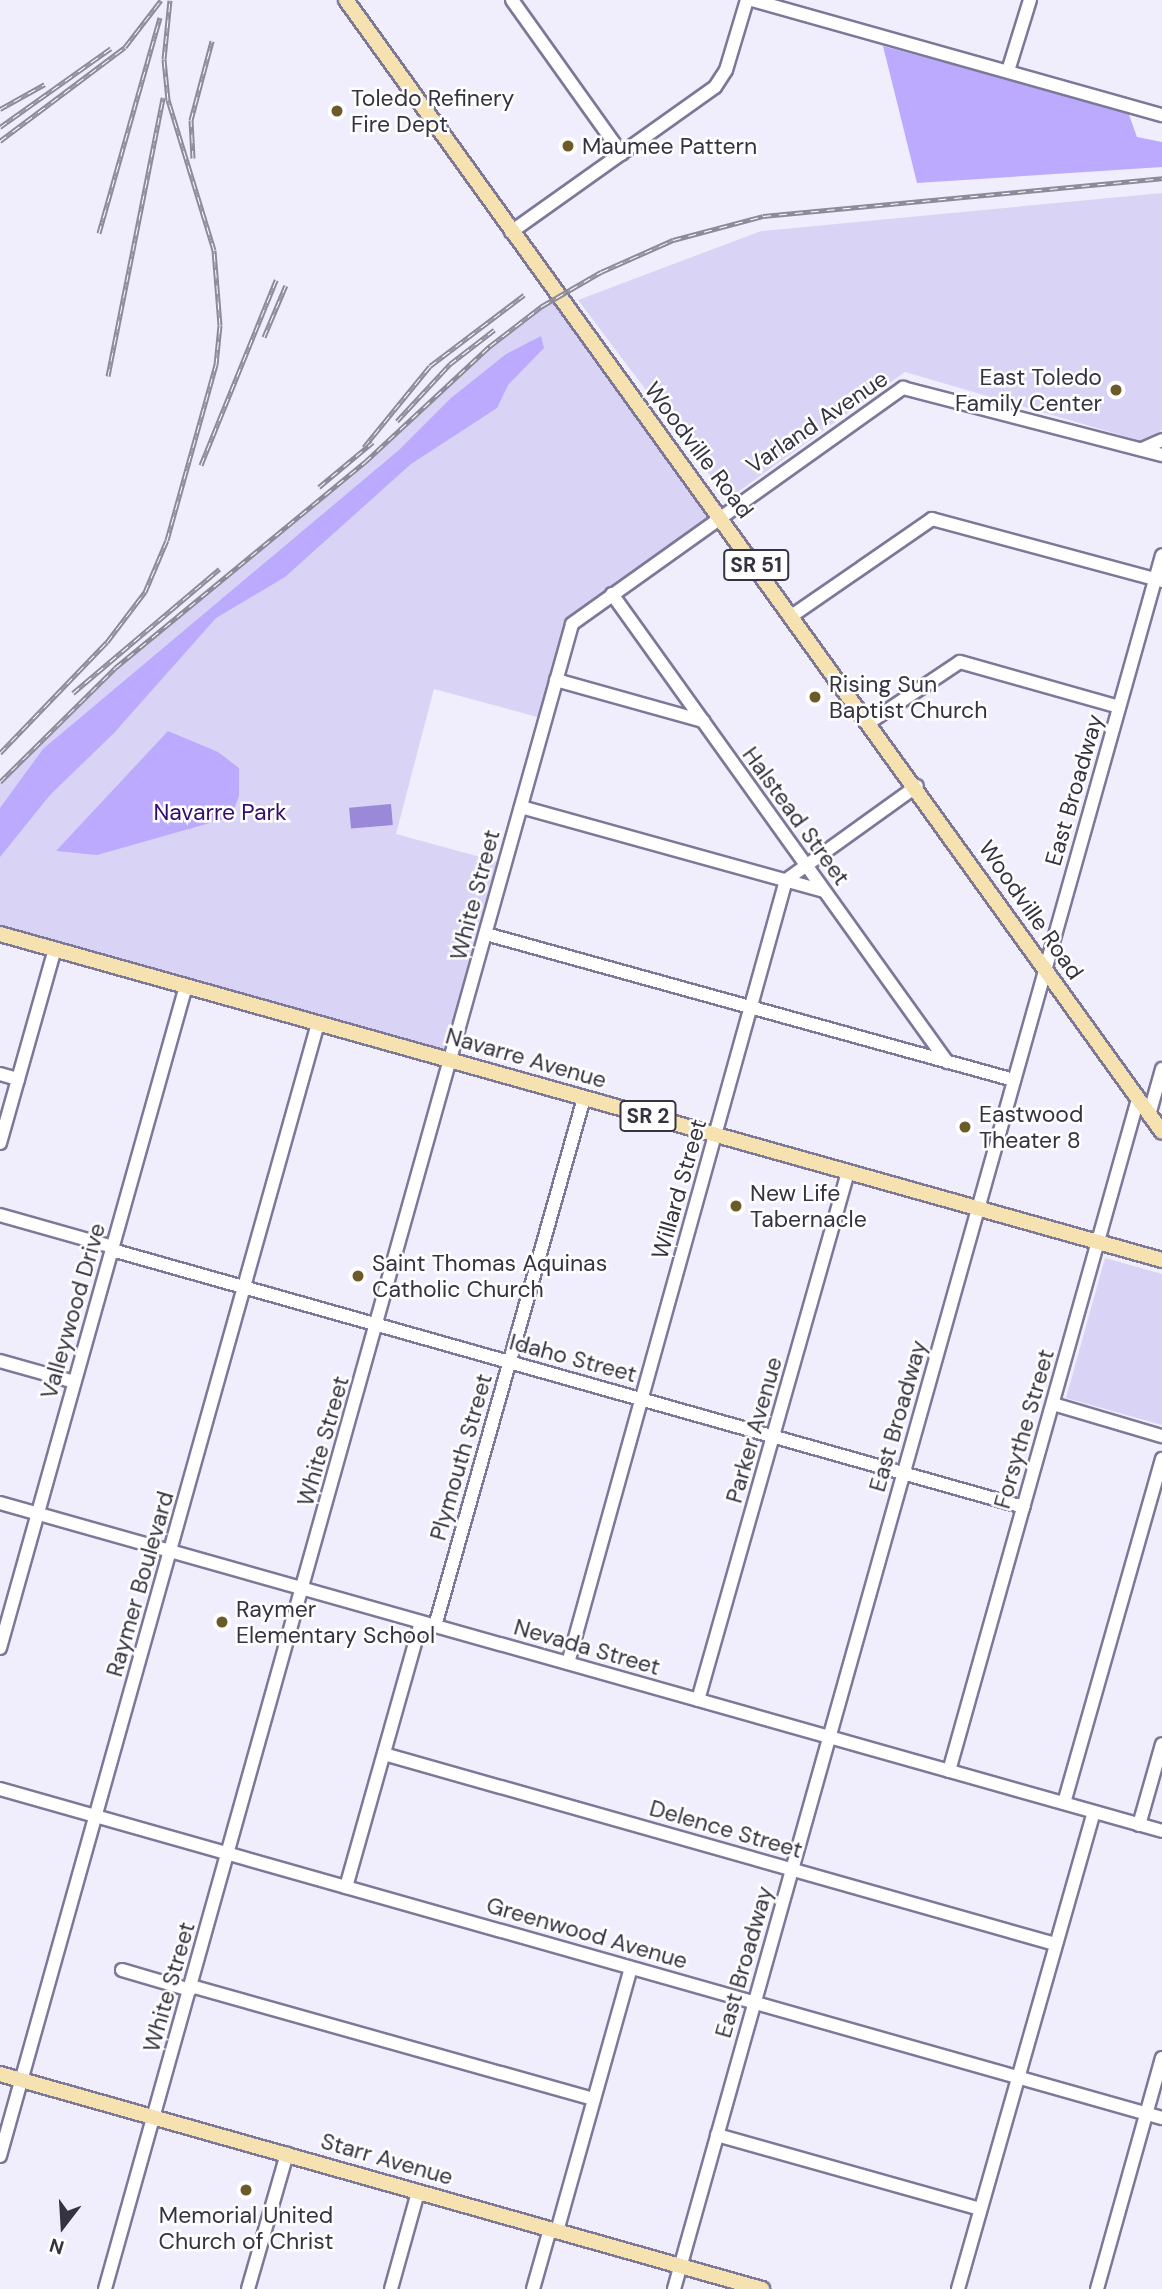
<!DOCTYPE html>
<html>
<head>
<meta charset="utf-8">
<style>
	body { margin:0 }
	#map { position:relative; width:1162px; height:2289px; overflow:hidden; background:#f0eefd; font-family:"DM Sans",sans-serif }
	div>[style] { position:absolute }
	.green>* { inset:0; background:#d9d4f5 }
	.forest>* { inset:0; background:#bbaafd }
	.water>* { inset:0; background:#9a88d9; transform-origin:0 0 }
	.roads { filter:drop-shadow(2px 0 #7d7898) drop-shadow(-2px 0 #7d7898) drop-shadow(0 2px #7d7898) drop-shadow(0 -2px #7d7898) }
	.minor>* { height:12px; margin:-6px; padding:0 6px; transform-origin:6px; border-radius:6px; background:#fff }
	.major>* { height:14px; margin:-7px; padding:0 7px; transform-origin:7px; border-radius:7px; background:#f5e2b0 }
	.rail>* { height:5px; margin-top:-2.5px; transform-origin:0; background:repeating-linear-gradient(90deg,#fff 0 8px,#8d8b99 0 16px); box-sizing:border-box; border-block:2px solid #8d8b99 }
	.dots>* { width:19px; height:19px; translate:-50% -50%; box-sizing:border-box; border:4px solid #fff; border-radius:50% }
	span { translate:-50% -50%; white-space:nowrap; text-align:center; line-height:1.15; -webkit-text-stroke:5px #fff; paint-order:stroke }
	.shield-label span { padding:2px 5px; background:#fff; border:2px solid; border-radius:5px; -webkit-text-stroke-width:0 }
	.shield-label { font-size:21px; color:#353341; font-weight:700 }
	.poi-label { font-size:23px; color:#353341 }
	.left { translate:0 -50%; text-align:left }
	.right { translate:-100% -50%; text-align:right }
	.street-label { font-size:23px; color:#353341 }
	.park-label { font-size:23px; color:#340d6e }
	.north { position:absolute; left:28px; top:2191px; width:70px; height:70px; -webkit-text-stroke:5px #fff; paint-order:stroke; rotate:197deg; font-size:19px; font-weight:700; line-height:28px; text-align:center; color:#353341 }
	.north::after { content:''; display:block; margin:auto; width:24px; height:32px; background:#353341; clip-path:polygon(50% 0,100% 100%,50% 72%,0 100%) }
</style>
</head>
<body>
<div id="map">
	<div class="green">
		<i style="clip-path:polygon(1162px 193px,1162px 430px,1141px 441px,905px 372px,728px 499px,578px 300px,761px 231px)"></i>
		<i style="clip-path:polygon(558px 296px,719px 515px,577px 617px,545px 719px,434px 689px,396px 834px,506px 864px,452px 1060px,0 934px,0 782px,115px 668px,365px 462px,502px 336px)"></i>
		<i style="clip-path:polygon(1105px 1258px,1162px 1274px,1162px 1425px,1066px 1398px)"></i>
	</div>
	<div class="forest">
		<i style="clip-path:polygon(883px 46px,1128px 112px,1137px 137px,1162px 142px,1162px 167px,917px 183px)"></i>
		<i style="clip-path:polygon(541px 336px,544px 348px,508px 385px,497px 408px,411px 464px,285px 577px,216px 618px,114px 733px,50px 795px,0 857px,0 808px,43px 749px,399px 450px,451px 398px,506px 354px)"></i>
		<i style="clip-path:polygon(168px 731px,218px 752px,239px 768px,239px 796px,231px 817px,97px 855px,56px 851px)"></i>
	</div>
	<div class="water">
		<i style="left:391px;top:804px;width:21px;height:42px;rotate:85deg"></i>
	</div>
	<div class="roads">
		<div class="minor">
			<i style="left:512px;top:0;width:189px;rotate:54.5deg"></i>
			<i style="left:752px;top:0;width:426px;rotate:15.7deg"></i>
			<i style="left:1008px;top:71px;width:74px;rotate:-72.8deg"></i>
			<i style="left:511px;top:232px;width:250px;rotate:-35.4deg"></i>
			<i style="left:715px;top:87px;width:20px;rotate:-57deg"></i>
			<i style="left:726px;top:70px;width:73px;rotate:-73.3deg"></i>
			<i style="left:1142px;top:449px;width:22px;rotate:-24deg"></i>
			<i style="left:612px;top:594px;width:576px;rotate:54.4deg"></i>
			<i style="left:793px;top:615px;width:169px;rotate:-34.6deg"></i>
			<i style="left:932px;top:519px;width:238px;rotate:15.1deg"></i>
			<i style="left:556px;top:680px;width:153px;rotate:15.6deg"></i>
			<i style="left:870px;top:722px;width:108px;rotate:-33.7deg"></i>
			<i style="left:960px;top:662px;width:165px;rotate:15.8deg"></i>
			<i style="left:521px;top:807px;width:314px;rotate:15.5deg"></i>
			<i style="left:486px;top:934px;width:548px;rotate:15.46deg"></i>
			<i style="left:0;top:1074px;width:19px;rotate:16deg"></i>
			<i style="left:1149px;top:1115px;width:48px;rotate:-74.2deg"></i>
			<i style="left:0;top:1143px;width:202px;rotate:-74.2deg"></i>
			<i style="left:0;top:1215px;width:117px;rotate:15.8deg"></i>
			<i style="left:112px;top:1250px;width:947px;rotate:15.75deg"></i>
			<i style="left:0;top:1361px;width:77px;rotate:15.8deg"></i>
			<i style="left:1053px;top:1404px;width:114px;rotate:16.4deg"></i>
			<i style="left:0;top:1503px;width:1207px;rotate:15.76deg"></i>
			<i style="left:435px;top:1626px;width:549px;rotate:-74.24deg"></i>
			<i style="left:0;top:1648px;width:688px;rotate:-74.31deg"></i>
			<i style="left:568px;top:1663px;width:813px;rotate:-74.44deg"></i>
			<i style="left:786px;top:880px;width:161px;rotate:-35.7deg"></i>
			<i style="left:698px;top:1700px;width:549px;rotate:-74.14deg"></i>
			<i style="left:384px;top:1754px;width:697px;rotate:15.81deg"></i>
			<i style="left:949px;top:1771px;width:698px;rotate:-74.29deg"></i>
			<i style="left:0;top:1789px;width:1208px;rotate:15.81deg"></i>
			<i style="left:1064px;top:1803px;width:358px;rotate:-74.1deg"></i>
			<i style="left:1139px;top:1825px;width:84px;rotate:-74.1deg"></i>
			<i style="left:346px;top:1887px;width:275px;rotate:-74.2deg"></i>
			<i style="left:122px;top:1970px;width:71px;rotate:16.4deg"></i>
			<i style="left:191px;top:1986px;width:417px;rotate:15.7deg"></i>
			<i style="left:717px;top:2135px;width:273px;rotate:15.7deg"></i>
			<i style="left:0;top:2156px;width:1177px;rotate:-74.32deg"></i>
			<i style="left:557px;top:2231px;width:273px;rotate:-74.3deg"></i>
			<i style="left:105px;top:2289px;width:1729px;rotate:-74.33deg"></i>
			<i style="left:572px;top:624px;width:407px;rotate:-35.5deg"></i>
			<i style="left:903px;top:388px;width:268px;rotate:14.5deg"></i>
			<i style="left:248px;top:2289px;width:141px;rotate:-73.9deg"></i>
			<i style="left:391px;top:2289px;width:101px;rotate:-74.4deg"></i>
			<i style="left:533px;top:2289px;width:62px;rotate:-74.2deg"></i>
			<i style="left:674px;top:2289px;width:1801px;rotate:-74.28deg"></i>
			<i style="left:958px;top:2289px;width:496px;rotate:-74.1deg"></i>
			<i style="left:1097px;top:2289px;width:240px;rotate:-74.3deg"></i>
		</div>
		<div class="major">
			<i style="left:346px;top:0;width:1395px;rotate:54.21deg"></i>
			<i style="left:0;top:934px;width:1207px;rotate:15.67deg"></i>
			<i style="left:0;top:2074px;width:792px;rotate:15.76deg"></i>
		</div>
	</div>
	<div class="rail">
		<i style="left:0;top:109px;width:51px;rotate:-29.1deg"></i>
		<i style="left:0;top:127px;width:136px;rotate:-35.4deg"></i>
		<i style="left:0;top:141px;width:156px;rotate:-36.9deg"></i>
		<i style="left:125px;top:47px;width:59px;rotate:-52.5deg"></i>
		<i style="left:193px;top:158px;width:38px;rotate:-93deg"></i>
		<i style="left:191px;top:120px;width:82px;rotate:-75.1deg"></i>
		<i style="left:99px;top:233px;width:224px;rotate:-74.2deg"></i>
		<i style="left:264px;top:337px;width:56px;rotate:-67.1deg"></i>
		<i style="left:108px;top:376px;width:284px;rotate:-78.8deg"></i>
		<i style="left:397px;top:421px;width:78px;rotate:-47.1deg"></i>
		<i style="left:450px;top:364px;width:56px;rotate:-37.7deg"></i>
		<i style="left:364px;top:447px;width:104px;rotate:-50.8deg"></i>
		<i style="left:430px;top:366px;width:118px;rotate:-37.1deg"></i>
		<i style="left:201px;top:465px;width:200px;rotate:-67.9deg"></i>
		<i style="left:319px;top:487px;width:70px;rotate:-39.8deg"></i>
		<i style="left:73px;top:693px;width:192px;rotate:-40.3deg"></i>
		<i style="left:0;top:753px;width:154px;rotate:-46.1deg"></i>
		<i style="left:107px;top:642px;width:63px;rotate:-52.8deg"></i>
		<i style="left:145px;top:592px;width:56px;rotate:-67.1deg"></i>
		<i style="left:167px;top:540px;width:182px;rotate:-74.4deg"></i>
		<i style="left:216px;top:365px;width:40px;rotate:-84.3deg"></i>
		<i style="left:220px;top:325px;width:75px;rotate:-94.6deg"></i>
		<i style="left:214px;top:250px;width:157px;rotate:-107deg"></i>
		<i style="left:168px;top:100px;width:41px;rotate:-95.6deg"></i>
		<i style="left:164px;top:59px;width:59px;rotate:-84.2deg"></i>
		<i style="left:0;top:782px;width:162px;rotate:-44.7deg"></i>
		<i style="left:115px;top:668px;width:324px;rotate:-39.5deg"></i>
		<i style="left:365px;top:462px;width:171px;rotate:-42.9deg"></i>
		<i style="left:490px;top:346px;width:66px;rotate:-37.6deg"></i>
		<i style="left:542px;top:306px;width:68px;rotate:-30deg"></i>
		<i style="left:601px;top:272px;width:79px;rotate:-24deg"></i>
		<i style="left:673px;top:240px;width:93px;rotate:-14.9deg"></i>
		<i style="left:763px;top:216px;width:401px;rotate:-5.4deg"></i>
	</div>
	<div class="dots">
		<i style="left:337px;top:111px;background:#6d5a29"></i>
		<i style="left:568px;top:146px;background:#6d5a29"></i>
		<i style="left:1116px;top:390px;background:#6d5a29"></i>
		<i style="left:815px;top:697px;background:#6d5a29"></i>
		<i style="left:965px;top:1127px;background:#6d5a29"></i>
		<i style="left:736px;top:1206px;background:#6d5a29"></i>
		<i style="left:358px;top:1276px;background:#6d5a29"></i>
		<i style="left:222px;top:1622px;background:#6d5a29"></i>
		<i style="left:246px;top:2190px;background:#6d5a29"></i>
	</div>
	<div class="shield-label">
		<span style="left:756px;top:565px">SR 51</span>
		<span style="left:648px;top:1116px">SR 2</span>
	</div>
	<div class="poi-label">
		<span class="left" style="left:351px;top:111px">Toledo Refinery<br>Fire Dept</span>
		<span class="left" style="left:582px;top:146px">Maumee Pattern</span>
		<span class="right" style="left:1102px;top:390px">East Toledo<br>Family Center</span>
		<span class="left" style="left:829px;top:697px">Rising Sun<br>Baptist Church</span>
		<span class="left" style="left:979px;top:1127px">Eastwood<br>Theater 8</span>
		<span class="left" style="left:750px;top:1206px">New Life<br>Tabernacle</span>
		<span class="left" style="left:372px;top:1276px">Saint Thomas Aquinas<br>Catholic Church</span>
		<span class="left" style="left:236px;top:1622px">Raymer<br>Elementary School</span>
		<span style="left:246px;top:2228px">Memorial United<br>Church of Christ</span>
	</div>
	<div class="street-label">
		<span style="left:817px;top:422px;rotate:-34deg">Varland Avenue</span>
		<span style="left:699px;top:450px;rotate:53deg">Woodville Road</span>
		<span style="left:1074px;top:790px;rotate:-74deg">East Broadway</span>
		<span style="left:796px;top:816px;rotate:54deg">Halstead Street</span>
		<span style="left:475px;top:895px;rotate:-75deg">White Street</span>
		<span style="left:1031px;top:910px;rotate:55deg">Woodville Road</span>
		<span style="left:526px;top:1058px;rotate:16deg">Navarre Avenue</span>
		<span style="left:679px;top:1189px;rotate:-74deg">Willard Street</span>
		<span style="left:73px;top:1311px;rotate:-74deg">Valleywood Drive</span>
		<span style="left:573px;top:1358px;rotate:15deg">Idaho Street</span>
		<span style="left:898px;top:1416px;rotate:-74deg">East Broadway</span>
		<span style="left:1024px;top:1429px;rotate:-74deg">Forsythe Street</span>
		<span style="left:754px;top:1430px;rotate:-74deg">Parker Avenue</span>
		<span style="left:323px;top:1441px;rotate:-74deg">White Street</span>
		<span style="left:461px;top:1457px;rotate:-74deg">Plymouth Street</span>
		<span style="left:140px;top:1584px;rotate:-74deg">Raymer Boulevard</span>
		<span style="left:587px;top:1647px;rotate:16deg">Nevada Street</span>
		<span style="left:726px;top:1829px;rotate:16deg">Delence Street</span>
		<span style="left:587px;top:1933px;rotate:16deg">Greenwood Avenue</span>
		<span style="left:744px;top:1962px;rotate:-74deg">East Broadway</span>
		<span style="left:169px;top:1987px;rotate:-74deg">White Street</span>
		<span style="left:387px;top:2159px;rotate:16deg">Starr Avenue</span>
	</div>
	<div class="park-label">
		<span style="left:220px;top:812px">Navarre Park</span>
	</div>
	<div class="north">N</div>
</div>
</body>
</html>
